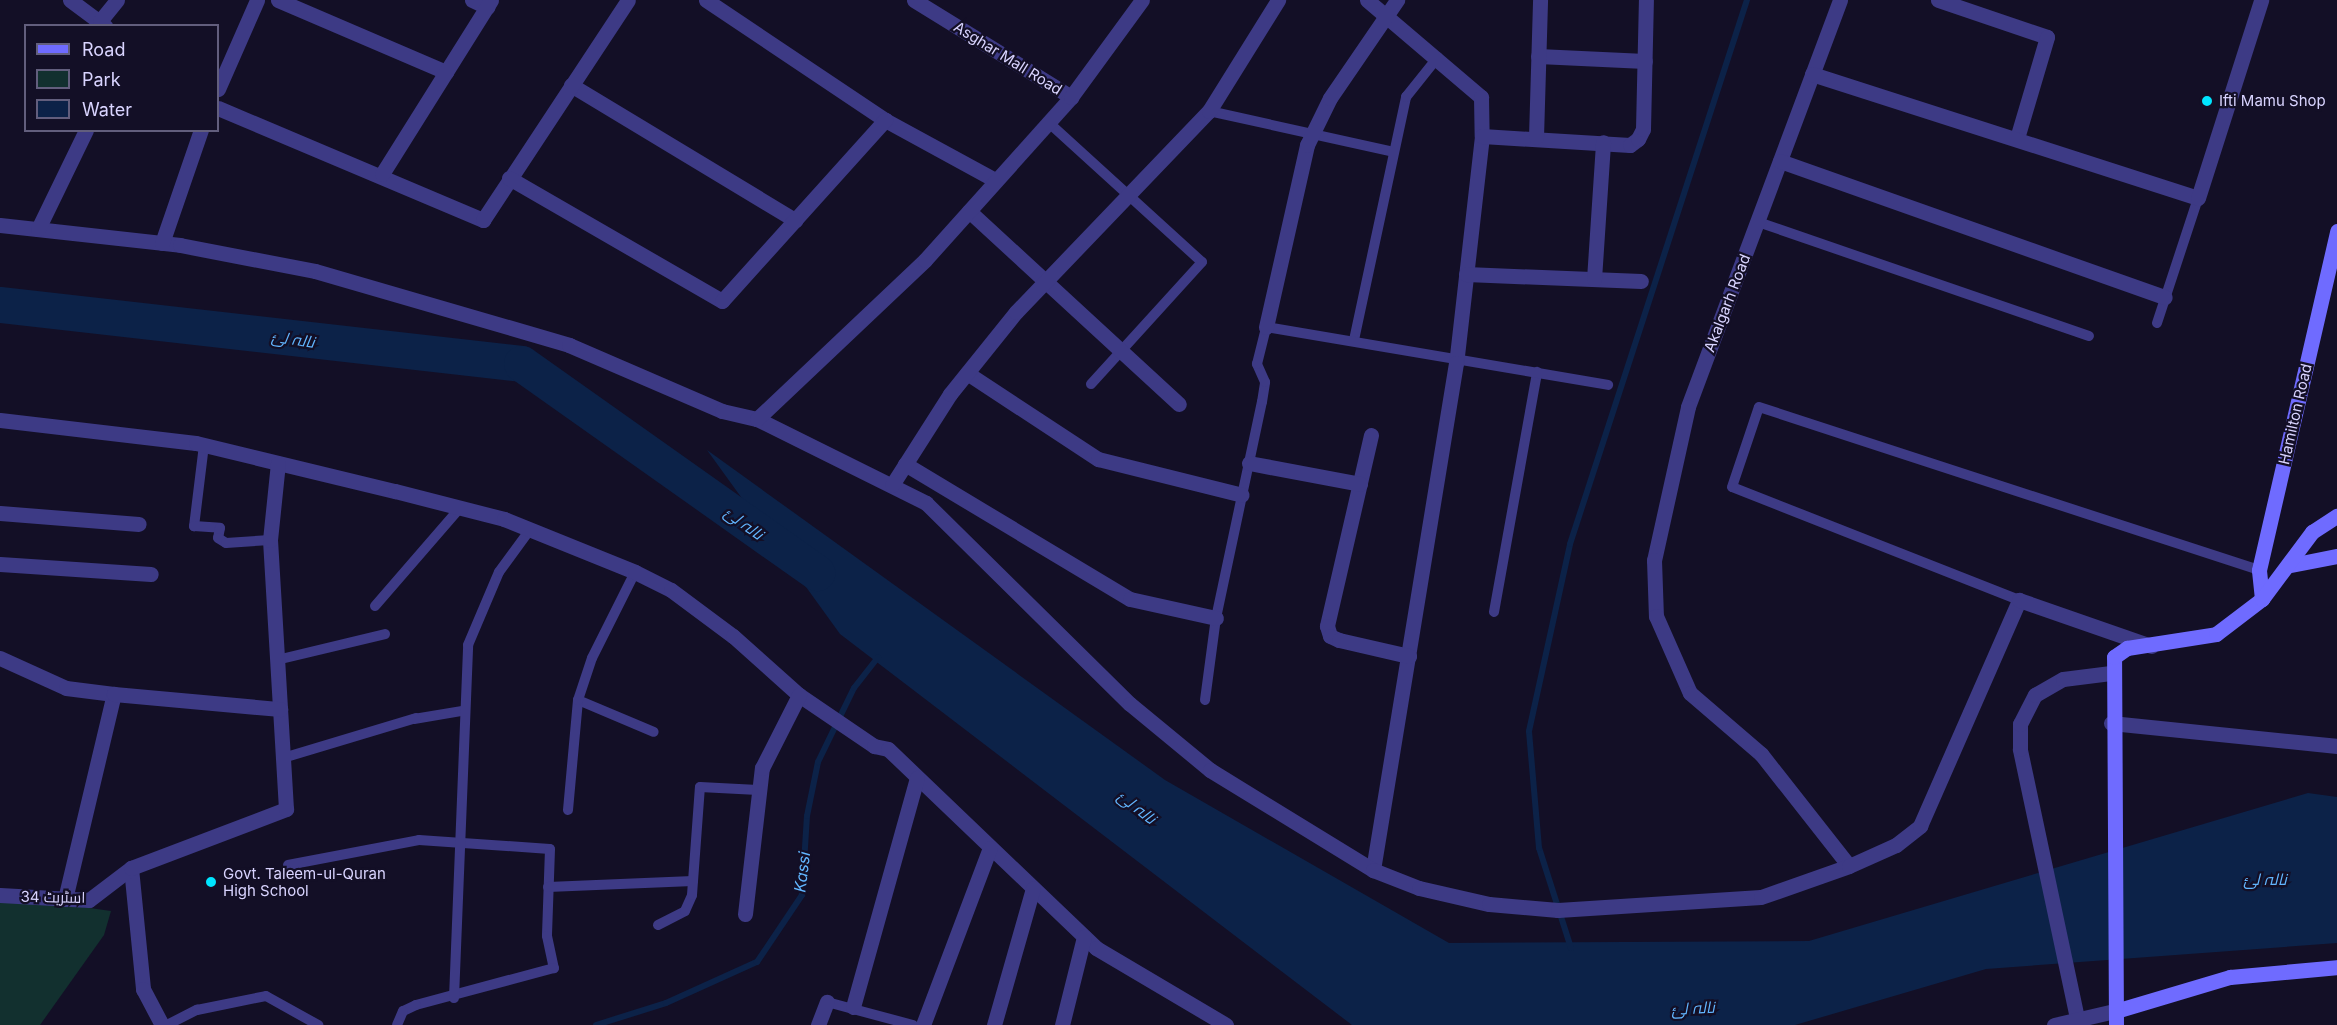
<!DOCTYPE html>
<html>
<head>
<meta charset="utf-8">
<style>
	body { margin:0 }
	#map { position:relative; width:2337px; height:1025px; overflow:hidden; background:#130f26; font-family:Inter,Cairo,sans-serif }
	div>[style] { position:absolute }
	.green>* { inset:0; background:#12302f }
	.water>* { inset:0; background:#0c2248 }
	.stream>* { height:6px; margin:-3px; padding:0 3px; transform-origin:3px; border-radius:3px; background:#0c2248 }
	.river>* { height:36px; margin:-18px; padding:0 18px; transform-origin:18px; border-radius:18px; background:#0c2248 }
	.lane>* { height:10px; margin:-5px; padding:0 5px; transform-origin:5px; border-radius:5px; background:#3d3a85 }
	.street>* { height:15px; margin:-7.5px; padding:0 7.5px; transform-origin:7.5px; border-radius:7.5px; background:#3d3a85 }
	.secondary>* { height:15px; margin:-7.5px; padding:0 7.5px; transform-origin:7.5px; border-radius:7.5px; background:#6f6bff }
	.dots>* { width:16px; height:16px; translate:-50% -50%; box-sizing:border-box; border:3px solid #130f26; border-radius:50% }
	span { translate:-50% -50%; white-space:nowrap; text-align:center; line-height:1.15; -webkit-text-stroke:4.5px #130f26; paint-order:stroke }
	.street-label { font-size:15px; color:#d9d4ff }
	.poi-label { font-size:15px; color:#d9d4ff }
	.left { translate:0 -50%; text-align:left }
	.water-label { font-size:16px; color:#62b6ff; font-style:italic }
	.legend { position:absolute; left:24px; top:24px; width:195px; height:108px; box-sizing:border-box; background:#130f26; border:2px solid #625e7d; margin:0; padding:8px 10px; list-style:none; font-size:18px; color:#d9d4ff }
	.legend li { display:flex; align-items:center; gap:12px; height:30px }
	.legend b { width:30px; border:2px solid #625e7d }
</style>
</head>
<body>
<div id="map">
	<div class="green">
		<i style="clip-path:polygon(40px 901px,111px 911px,104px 935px,40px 1025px,0 1025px,0 903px)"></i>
	</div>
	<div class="water">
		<i style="clip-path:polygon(707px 450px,1165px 780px,1449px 943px,1809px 941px,2308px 793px,2337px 797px,2337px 943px,1986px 969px,1795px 1025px,1352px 1025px,840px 634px)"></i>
	</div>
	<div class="stream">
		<i style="left:1571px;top:948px;width:105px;rotate:-107.7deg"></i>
		<i style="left:1539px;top:848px;width:117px;rotate:-94.9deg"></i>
		<i style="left:1529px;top:731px;width:191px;rotate:-77.6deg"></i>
		<i style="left:1570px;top:544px;width:572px;rotate:-71.98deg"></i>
		<i style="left:596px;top:1025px;width:73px;rotate:-17.4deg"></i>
		<i style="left:666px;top:1003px;width:100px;rotate:-24.3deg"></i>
		<i style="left:757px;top:962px;width:81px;rotate:-56.1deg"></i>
		<i style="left:802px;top:895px;width:79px;rotate:-86.4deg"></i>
		<i style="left:807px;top:816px;width:55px;rotate:-78.5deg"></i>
		<i style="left:818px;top:762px;width:82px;rotate:-64.1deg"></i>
		<i style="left:854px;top:688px;width:39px;rotate:-52deg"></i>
	</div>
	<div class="river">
		<i style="left:0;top:305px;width:525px;rotate:6.45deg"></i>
		<i style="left:522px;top:364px;width:362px;rotate:35.3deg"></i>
	</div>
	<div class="lane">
		<i style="left:1209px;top:111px;width:189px;rotate:12.5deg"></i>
		<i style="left:1048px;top:122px;width:208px;rotate:42.3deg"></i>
		<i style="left:1202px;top:262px;width:165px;rotate:132.3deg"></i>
		<i style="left:1758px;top:222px;width:350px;rotate:19deg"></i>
		<i style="left:2157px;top:323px;width:132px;rotate:-71.8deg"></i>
		<i style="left:1354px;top:340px;width:249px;rotate:-77.9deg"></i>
		<i style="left:1406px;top:97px;width:51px;rotate:-51.3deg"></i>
		<i style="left:204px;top:445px;width:82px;rotate:97deg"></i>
		<i style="left:194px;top:526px;width:26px;rotate:4deg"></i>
		<i style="left:220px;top:528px;width:10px;rotate:101deg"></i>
		<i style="left:218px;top:538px;width:9px;rotate:32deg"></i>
		<i style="left:226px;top:543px;width:44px;rotate:-3.9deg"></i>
		<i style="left:2019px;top:600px;width:308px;rotate:-158.5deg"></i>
		<i style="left:1732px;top:487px;width:84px;rotate:-71.4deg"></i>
		<i style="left:1759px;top:407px;width:526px;rotate:18.06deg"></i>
		<i style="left:375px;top:606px;width:130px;rotate:-49.1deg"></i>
		<i style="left:1494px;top:612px;width:244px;rotate:-79.8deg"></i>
		<i style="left:281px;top:659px;width:107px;rotate:-13.5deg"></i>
		<i style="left:578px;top:700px;width:82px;rotate:22.8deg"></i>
		<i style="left:1205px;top:700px;width:83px;rotate:-82.4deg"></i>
		<i style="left:1216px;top:618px;width:221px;rotate:-78deg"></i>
		<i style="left:1262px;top:402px;width:20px;rotate:-81deg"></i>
		<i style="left:1265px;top:382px;width:20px;rotate:-114deg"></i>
		<i style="left:1257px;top:364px;width:38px;rotate:-76deg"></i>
		<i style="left:1266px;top:327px;width:347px;rotate:9.6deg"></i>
		<i style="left:414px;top:719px;width:49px;rotate:-9.5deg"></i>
		<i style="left:283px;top:758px;width:139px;rotate:-16.7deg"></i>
		<i style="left:568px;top:810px;width:110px;rotate:-84.8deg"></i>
		<i style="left:578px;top:700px;width:44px;rotate:-71.6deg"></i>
		<i style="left:592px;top:658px;width:96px;rotate:-63.4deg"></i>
		<i style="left:288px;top:865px;width:133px;rotate:-10.8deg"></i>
		<i style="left:419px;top:840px;width:131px;rotate:3.9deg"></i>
		<i style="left:550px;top:849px;width:87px;rotate:92deg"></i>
		<i style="left:547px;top:936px;width:33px;rotate:78deg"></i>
		<i style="left:554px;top:968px;width:143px;rotate:165deg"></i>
		<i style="left:416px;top:1005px;width:14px;rotate:155deg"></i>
		<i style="left:403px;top:1011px;width:15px;rotate:113deg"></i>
		<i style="left:548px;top:887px;width:145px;rotate:-2.4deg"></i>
		<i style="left:658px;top:925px;width:30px;rotate:-27deg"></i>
		<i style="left:685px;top:911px;width:17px;rotate:-66deg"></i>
		<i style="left:692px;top:895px;width:108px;rotate:-85.8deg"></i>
		<i style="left:700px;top:787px;width:58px;rotate:3deg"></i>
		<i style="left:454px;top:998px;width:353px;rotate:-87.7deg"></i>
		<i style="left:468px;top:645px;width:79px;rotate:-67deg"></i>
		<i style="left:499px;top:572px;width:51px;rotate:-53.8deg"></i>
		<i style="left:827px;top:1002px;width:89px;rotate:15deg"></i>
		<i style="left:167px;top:1025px;width:34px;rotate:-27deg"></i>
		<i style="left:197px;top:1010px;width:70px;rotate:-11.5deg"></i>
		<i style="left:266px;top:996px;width:60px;rotate:29.1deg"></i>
	</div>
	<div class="street">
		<i style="left:70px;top:0;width:44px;rotate:36.6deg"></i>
		<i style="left:278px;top:0;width:183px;rotate:23.2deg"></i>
		<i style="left:472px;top:0;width:17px;rotate:25deg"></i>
		<i style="left:706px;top:0;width:216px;rotate:33.8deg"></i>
		<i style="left:885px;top:120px;width:125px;rotate:28.6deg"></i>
		<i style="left:914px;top:0;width:185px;rotate:31.7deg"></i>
		<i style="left:1367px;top:0;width:150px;rotate:40.4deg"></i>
		<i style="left:1481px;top:97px;width:39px;rotate:89deg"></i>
		<i style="left:1482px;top:136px;width:228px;rotate:96.5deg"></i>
		<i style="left:1456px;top:363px;width:514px;rotate:99.3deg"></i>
		<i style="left:1840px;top:0;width:434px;rotate:110.5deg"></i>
		<i style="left:1688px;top:407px;width:157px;rotate:102.5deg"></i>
		<i style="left:1654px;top:560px;width:56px;rotate:88deg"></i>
		<i style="left:1656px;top:616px;width:84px;rotate:66.2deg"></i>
		<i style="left:1690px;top:693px;width:94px;rotate:40.7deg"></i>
		<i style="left:1761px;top:754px;width:142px;rotate:51.8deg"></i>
		<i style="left:1938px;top:0;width:115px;rotate:18.7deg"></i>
		<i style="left:2047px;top:37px;width:105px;rotate:106.5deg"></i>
		<i style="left:100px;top:21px;width:27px;rotate:-51deg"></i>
		<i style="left:1538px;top:56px;width:107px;rotate:2.7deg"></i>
		<i style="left:1812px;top:74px;width:405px;rotate:17.8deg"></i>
		<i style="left:2198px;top:198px;width:208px;rotate:-72.3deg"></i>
		<i style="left:571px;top:85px;width:262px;rotate:31.1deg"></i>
		<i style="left:218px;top:89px;width:97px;rotate:-66.3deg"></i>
		<i style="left:218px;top:108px;width:288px;rotate:22.9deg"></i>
		<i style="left:483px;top:220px;width:263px;rotate:-56.6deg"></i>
		<i style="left:1482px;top:136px;width:148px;rotate:3.5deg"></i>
		<i style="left:1630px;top:145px;width:10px;rotate:-37deg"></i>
		<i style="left:1638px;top:139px;width:11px;rotate:-63deg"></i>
		<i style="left:1643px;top:129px;width:129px;rotate:-88.7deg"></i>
		<i style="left:1536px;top:137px;width:137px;rotate:-88.3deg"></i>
		<i style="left:1780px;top:161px;width:408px;rotate:19.5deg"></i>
		<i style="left:382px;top:174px;width:205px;rotate:-57.9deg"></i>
		<i style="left:509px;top:178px;width:246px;rotate:30deg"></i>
		<i style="left:722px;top:301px;width:244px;rotate:-48deg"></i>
		<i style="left:969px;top:211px;width:285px;rotate:42.6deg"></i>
		<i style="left:0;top:225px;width:181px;rotate:6.3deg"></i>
		<i style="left:180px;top:245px;width:137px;rotate:10.9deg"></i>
		<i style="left:315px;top:271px;width:265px;rotate:16.2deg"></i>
		<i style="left:569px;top:345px;width:167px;rotate:23.3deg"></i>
		<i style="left:722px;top:411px;width:36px;rotate:13deg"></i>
		<i style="left:757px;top:419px;width:189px;rotate:26.4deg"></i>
		<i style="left:926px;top:503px;width:286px;rotate:44.6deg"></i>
		<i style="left:1130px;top:704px;width:104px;rotate:39.5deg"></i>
		<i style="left:1210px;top:770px;width:191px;rotate:31.5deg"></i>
		<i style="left:1373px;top:870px;width:49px;rotate:21.4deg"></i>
		<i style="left:1419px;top:888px;width:72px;rotate:12.9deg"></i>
		<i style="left:1489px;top:904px;width:69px;rotate:5deg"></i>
		<i style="left:1558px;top:910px;width:203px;rotate:-3.7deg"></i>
		<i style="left:1761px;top:897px;width:93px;rotate:-19.4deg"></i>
		<i style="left:1849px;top:866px;width:51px;rotate:-24.1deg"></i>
		<i style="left:1896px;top:845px;width:31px;rotate:-38deg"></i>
		<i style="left:1920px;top:826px;width:247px;rotate:-66.3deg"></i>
		<i style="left:2019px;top:600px;width:140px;rotate:19.2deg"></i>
		<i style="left:38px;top:229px;width:110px;rotate:-64.1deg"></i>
		<i style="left:162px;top:243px;width:120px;rotate:-71deg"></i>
		<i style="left:1466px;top:274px;width:175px;rotate:2.3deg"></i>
		<i style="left:1594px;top:279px;width:137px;rotate:-86.2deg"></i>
		<i style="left:1266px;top:327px;width:187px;rotate:-77.3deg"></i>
		<i style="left:1307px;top:145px;width:52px;rotate:-63.9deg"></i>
		<i style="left:1330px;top:98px;width:119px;rotate:-55.6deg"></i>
		<i style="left:967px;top:373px;width:157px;rotate:33.3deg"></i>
		<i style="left:1098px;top:459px;width:148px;rotate:14deg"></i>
		<i style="left:757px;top:419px;width:231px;rotate:-43.4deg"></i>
		<i style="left:925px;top:260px;width:219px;rotate:-48.1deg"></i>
		<i style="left:1071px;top:97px;width:120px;rotate:-53.8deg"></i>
		<i style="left:0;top:420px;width:197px;rotate:6.7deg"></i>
		<i style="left:196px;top:443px;width:205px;rotate:13.6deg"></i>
		<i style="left:395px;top:491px;width:113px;rotate:14.4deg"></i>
		<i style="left:504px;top:519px;width:141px;rotate:22deg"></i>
		<i style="left:635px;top:572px;width:40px;rotate:26.6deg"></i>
		<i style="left:671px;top:590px;width:77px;rotate:36.6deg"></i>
		<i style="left:733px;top:636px;width:89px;rotate:41.8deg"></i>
		<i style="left:799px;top:695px;width:91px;rotate:34.2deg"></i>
		<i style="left:874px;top:746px;width:14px;rotate:12deg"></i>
		<i style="left:888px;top:749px;width:288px;rotate:43.7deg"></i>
		<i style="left:1096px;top:948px;width:151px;rotate:30.6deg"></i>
		<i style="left:1371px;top:435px;width:196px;rotate:103deg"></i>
		<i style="left:1327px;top:626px;width:10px;rotate:73deg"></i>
		<i style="left:1330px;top:636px;width:10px;rotate:24deg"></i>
		<i style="left:1339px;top:640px;width:72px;rotate:12.9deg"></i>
		<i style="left:1249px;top:463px;width:113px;rotate:10.7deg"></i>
		<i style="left:905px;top:464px;width:262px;rotate:31deg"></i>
		<i style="left:1130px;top:599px;width:88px;rotate:12.5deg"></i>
		<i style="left:892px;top:485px;width:108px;rotate:-57.5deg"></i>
		<i style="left:950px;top:394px;width:105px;rotate:-51.2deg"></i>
		<i style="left:1016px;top:312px;width:279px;rotate:-46.2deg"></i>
		<i style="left:1209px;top:111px;width:131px;rotate:-58.1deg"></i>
		<i style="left:0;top:513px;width:139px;rotate:4.5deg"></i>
		<i style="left:0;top:564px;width:151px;rotate:3.8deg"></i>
		<i style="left:0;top:658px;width:72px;rotate:24.4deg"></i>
		<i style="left:66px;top:688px;width:48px;rotate:7.1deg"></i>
		<i style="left:2111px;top:723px;width:227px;rotate:5.8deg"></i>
		<i style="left:131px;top:868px;width:122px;rotate:84.3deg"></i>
		<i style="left:143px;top:989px;width:41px;rotate:62.2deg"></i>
		<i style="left:0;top:895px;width:89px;rotate:3.2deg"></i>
		<i style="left:89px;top:900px;width:53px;rotate:-37.3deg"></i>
		<i style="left:131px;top:868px;width:166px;rotate:-20.8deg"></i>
		<i style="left:286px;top:809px;width:269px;rotate:-93.4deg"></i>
		<i style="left:270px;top:540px;width:77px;rotate:-84.1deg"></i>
		<i style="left:65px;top:899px;width:211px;rotate:-76.6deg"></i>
		<i style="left:114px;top:694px;width:167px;rotate:5.2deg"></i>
		<i style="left:745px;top:914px;width:147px;rotate:-83.4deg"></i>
		<i style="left:762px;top:768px;width:82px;rotate:-63.1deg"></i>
		<i style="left:853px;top:1007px;width:238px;rotate:-74.4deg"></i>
		<i style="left:2077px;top:1018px;width:275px;rotate:-102deg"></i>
		<i style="left:2020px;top:749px;width:25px;rotate:-90deg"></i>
		<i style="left:2020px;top:724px;width:33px;rotate:-63deg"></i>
		<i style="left:2035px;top:695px;width:32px;rotate:-30deg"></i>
		<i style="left:2063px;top:679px;width:48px;rotate:-7.1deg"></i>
		<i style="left:818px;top:1025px;width:25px;rotate:-69deg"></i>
		<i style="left:923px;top:1025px;width:189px;rotate:-69.3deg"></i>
		<i style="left:994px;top:1025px;width:142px;rotate:-74.1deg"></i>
		<i style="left:1062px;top:1025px;width:91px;rotate:-76deg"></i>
		<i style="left:2054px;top:1025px;width:67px;rotate:-13deg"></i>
	</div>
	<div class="secondary">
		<i style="left:2291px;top:565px;width:47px;rotate:-11.1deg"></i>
		<i style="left:2262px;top:599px;width:29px;rotate:-96deg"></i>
		<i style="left:2259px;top:570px;width:348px;rotate:-77deg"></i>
		<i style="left:2119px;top:1010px;width:116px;rotate:-16.6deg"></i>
		<i style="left:2230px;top:977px;width:107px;rotate:-5.3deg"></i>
		<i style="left:2116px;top:1025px;width:368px;rotate:-90.3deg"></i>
		<i style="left:2114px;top:657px;width:16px;rotate:-35deg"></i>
		<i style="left:2127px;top:648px;width:90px;rotate:-8.9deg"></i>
		<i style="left:2216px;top:634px;width:58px;rotate:-37.3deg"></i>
		<i style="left:2262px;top:599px;width:84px;rotate:-53.3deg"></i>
		<i style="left:2312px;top:532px;width:30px;rotate:-33deg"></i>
	</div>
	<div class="dots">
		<i style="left:2207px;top:101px;background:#00e5ff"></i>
		<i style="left:211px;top:882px;background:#00e5ff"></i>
	</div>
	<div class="street-label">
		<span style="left:1008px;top:58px;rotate:32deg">Asghar Mall Road</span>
		<span style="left:1727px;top:303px;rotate:-69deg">Akalgarh Road</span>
		<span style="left:2295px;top:414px;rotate:-77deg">Hamilton Road</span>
		<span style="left:53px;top:897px;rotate:1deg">اسٹریٹ 34</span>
	</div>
	<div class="poi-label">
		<span class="left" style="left:2219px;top:101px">Ifti Mamu Shop</span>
		<span class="left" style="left:223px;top:882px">Govt. Taleem-ul-Quran<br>High School</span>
	</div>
	<div class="water-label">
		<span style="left:293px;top:339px;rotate:8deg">نالہ لئ</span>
		<span style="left:744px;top:523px;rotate:36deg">نالہ لئ</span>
		<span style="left:1137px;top:807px;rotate:38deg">نالہ لئ</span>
		<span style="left:802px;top:872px;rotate:-83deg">Kassi</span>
		<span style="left:2265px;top:879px">نالہ لئ</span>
		<span style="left:1693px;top:1008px;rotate:-3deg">نالہ لئ</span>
	</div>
	<ul class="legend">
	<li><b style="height:8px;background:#6f6bff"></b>Road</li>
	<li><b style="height:16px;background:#12302f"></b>Park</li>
	<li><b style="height:16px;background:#0c2248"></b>Water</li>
	</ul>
</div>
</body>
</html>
